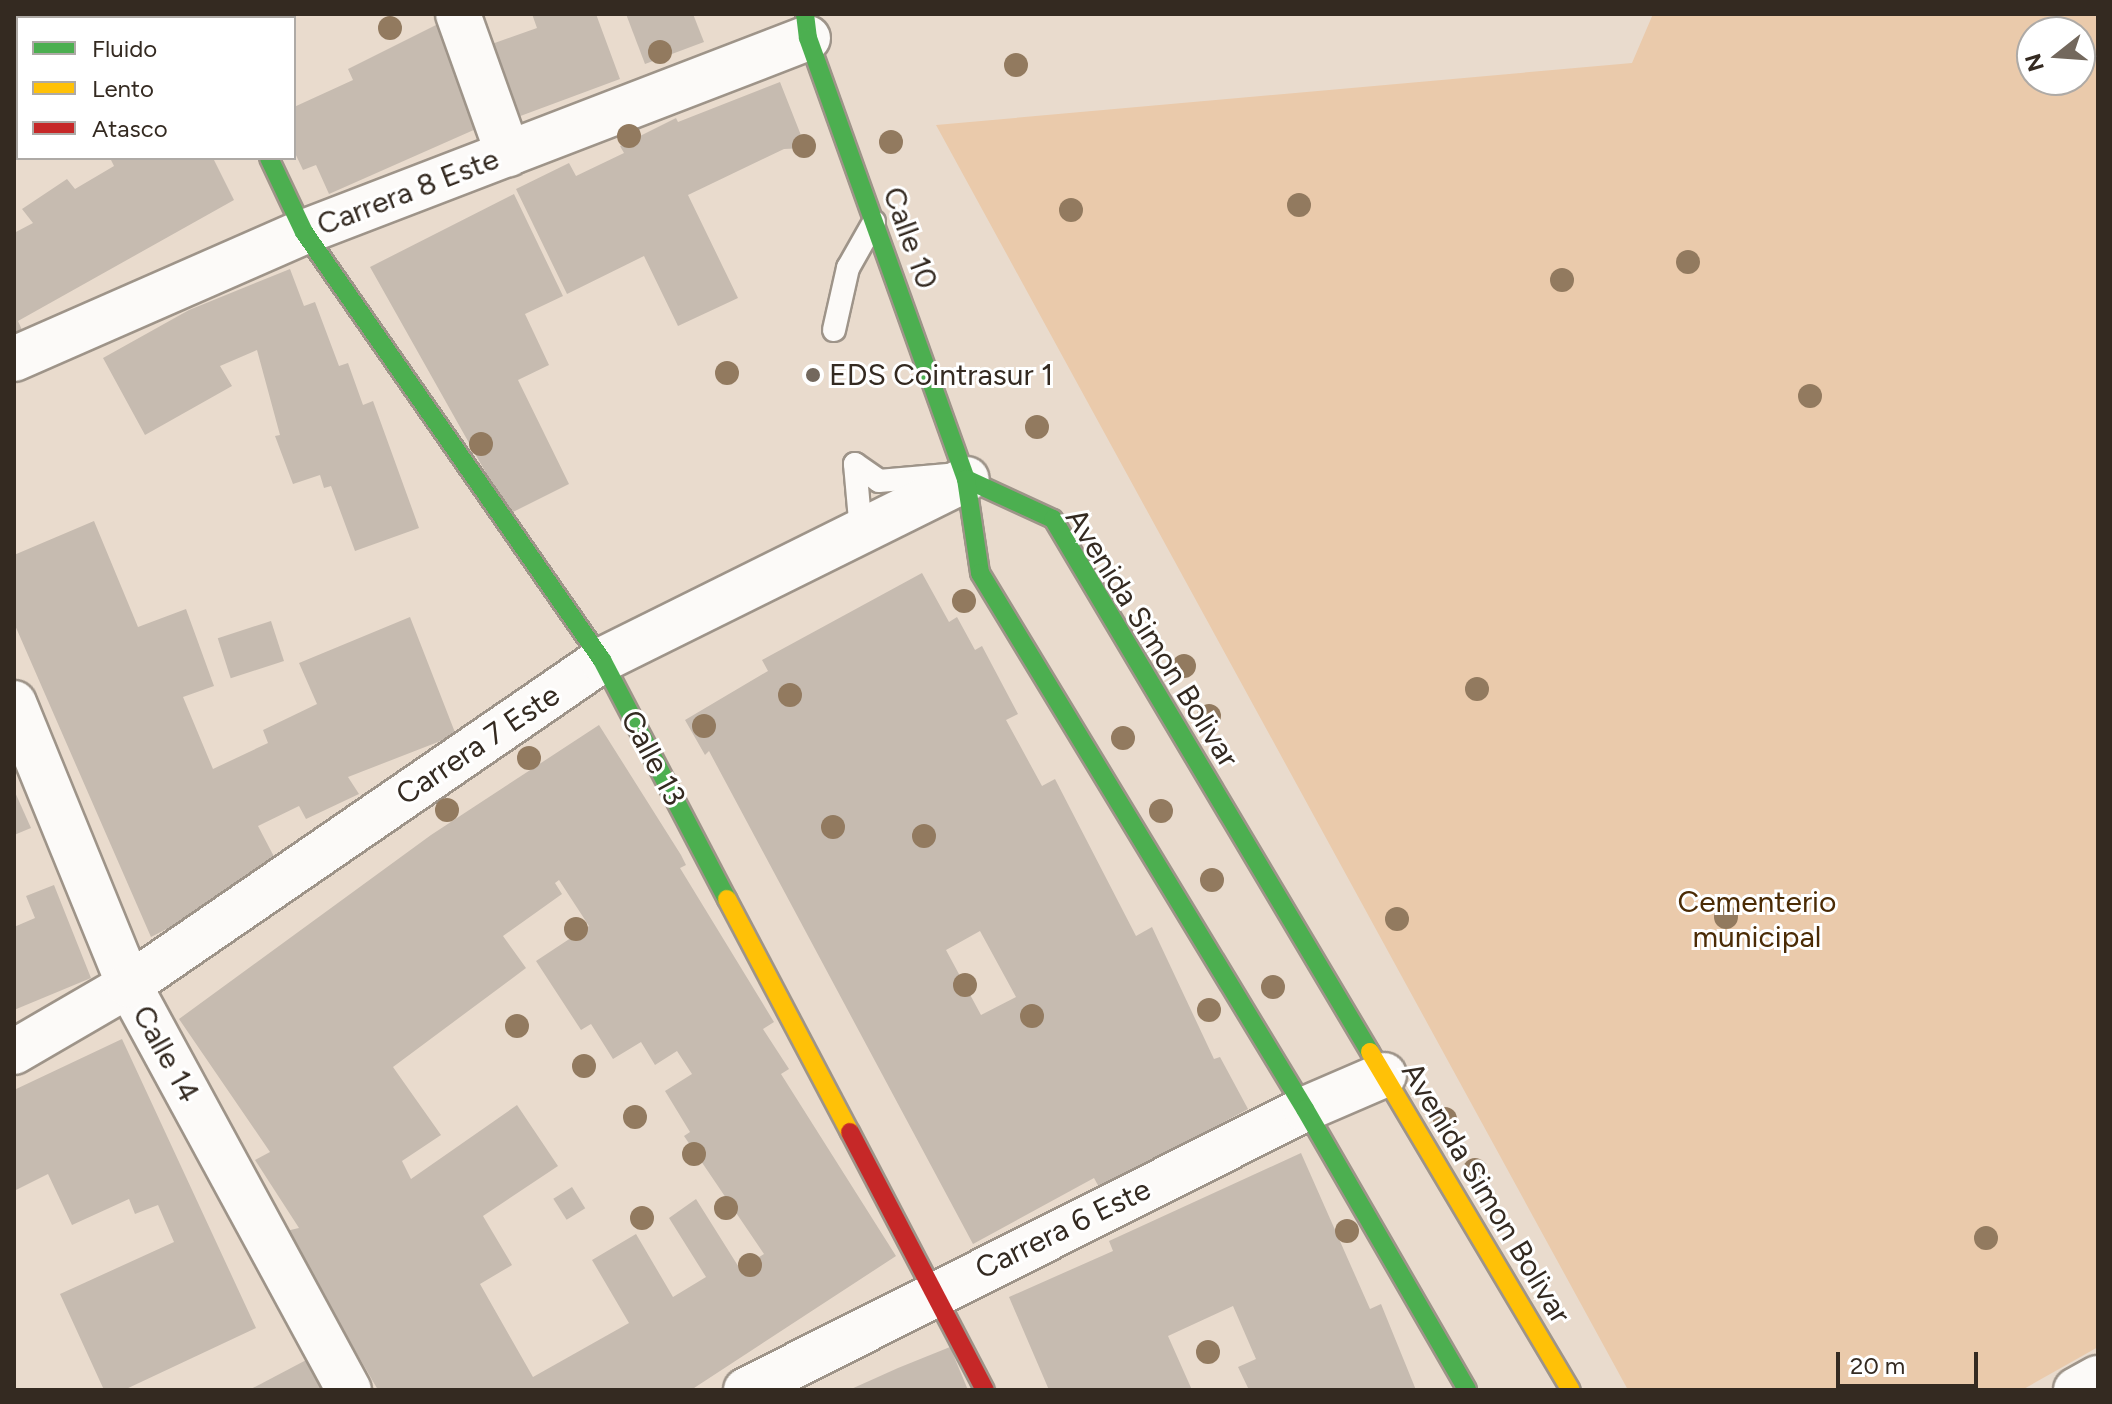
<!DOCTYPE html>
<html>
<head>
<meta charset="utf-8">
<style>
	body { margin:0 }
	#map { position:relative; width:2112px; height:1404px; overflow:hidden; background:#e9dbcd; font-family:Figtree,sans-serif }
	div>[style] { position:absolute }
	.green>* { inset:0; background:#eacaab }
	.building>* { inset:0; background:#c6bbb0; transform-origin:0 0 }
	.roads { filter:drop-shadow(2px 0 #9e9489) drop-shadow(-2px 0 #9e9489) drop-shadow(0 2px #9e9489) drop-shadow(0 -2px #9e9489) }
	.lane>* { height:22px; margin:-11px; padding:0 11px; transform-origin:11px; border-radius:11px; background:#fcfaf8 }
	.street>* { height:44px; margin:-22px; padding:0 22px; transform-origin:22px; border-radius:22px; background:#fcfaf8 }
	.fast>* { height:18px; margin:-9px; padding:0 9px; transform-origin:9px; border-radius:9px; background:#4caf50 }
	.slow>* { height:18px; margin:-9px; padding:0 9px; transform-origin:9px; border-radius:9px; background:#ffc107 }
	.jam>* { height:18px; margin:-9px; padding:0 9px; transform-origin:9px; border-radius:9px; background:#c62828 }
	.trees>* { width:24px; height:24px; margin:-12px; border-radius:50%; background:#927a5f }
	.dots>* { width:22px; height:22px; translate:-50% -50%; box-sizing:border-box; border:4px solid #fff; border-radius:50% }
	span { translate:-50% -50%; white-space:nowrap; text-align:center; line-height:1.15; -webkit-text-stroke:6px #fff; paint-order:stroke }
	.street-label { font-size:30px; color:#342a21 }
	.poi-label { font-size:30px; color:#342a21 }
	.left { translate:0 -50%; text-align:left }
	.park-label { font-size:30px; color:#4b2b05 }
	.frame { position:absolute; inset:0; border:16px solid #342a21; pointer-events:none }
	.legend { position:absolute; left:16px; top:16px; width:280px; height:144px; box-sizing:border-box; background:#fff; border:2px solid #aeaaa6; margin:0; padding:10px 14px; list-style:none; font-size:24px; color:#342a21 }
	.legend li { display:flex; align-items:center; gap:16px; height:40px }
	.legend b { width:40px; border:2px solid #aeaaa6 }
	.north { position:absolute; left:2016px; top:16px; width:80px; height:80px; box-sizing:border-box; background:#fff; border:2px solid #aeaaa6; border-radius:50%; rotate:253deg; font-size:22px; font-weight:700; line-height:32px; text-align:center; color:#342a21 }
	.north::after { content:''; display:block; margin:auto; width:28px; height:36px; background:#73685d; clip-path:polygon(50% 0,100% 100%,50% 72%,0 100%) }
	.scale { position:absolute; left:1836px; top:1352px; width:142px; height:36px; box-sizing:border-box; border:4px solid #342a21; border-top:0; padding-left:10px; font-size:24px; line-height:28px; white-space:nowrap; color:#342a21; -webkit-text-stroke:6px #fff; paint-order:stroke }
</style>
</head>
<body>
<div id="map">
	<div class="green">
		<i style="clip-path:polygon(evenodd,1653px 14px,2098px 14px,2098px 1347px,2022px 1390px,1628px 1390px,936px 125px,1632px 63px,1653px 14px,2032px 32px,2080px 32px,2080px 80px,2032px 80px,2032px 32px)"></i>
	</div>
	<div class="building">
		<i style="left:44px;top:14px;width:104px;height:4px"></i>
		<i style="clip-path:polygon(532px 14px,596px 14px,620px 79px,515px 118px,489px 45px,537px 28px)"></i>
		<i style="clip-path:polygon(626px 14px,693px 14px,704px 42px,645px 64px)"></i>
		<i style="clip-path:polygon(440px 23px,485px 125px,329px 194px,316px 165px,303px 170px,294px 151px,294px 107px,353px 80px,348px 69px)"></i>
		<i style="clip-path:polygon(780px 82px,806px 148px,784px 149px,688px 195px,738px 298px,678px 326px,644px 256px,567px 294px,516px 189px,569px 163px,576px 176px,624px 153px,620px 146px,676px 118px,678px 122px)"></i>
		<i style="clip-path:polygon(110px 158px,213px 158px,234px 200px,18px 321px,22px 330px,14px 334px,14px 233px,33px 223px,22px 209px,67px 179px,75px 189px,114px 166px)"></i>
		<i style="clip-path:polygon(514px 194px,563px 296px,525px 314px,549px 365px,518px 380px,569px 484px,509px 514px,370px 267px)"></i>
		<i style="clip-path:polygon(290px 269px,304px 306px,315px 302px,339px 366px,348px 363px,363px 405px,373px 401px,419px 528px,355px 551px,331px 486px,324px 488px,320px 475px,293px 484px,275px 436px,280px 435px,257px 350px,220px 366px,232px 386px,145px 435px,103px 358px,189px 310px)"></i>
		<i style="clip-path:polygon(94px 521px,138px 627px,186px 609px,214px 686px,183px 697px,213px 769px,268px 743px,263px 730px,317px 704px,299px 663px,410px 617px,456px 735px,348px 777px,359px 794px,306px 819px,299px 806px,258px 826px,281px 870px,151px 937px,14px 623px,14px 555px)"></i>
		<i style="clip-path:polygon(evenodd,922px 573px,949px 622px,957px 617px,975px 650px,982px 646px,1018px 714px,1006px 720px,1042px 786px,1055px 779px,1136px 936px,1152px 927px,1214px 1059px,1220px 1057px,1248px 1109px,1100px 1189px,1094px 1178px,973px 1244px,709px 751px,705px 755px,685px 720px,768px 671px,762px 660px,922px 573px,980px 931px,1016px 997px,981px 1015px,946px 950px,980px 931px)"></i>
		<i style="left:271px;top:621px;width:42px;height:56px;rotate:72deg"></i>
		<i style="clip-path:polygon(evenodd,599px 725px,681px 855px,686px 865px,680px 868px,774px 1022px,763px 1029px,789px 1069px,781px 1074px,896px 1256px,691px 1390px,378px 1390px,286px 1231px,299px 1228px,255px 1160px,270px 1152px,179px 1019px,431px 835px,599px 725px,559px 880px,589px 926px,536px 961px,581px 1030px,591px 1024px,613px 1059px,641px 1042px,655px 1065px,677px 1051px,692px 1074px,665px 1091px,690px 1132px,684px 1136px,764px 1254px,740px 1269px,696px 1199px,669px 1218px,706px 1277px,673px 1297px,636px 1234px,592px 1260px,629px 1323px,533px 1377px,480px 1284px,512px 1265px,483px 1216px,558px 1166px,517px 1105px,411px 1179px,402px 1161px,441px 1135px,393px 1067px,526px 968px,503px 936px,562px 894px,555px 883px,559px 880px)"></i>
		<i style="clip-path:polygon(14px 790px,31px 828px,14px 835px)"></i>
		<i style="clip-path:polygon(54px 885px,91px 978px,14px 1010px,14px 927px,35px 918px,26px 896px)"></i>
		<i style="clip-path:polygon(122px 1039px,256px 1328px,124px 1390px,104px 1390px,60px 1294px,174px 1242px,158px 1205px,135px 1214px,129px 1199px,72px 1225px,48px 1174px,14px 1191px,14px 1090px)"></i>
		<i style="clip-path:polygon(1301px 1153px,1370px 1309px,1381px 1304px,1416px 1390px,1249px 1390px,1238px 1367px,1256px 1359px,1233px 1306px,1168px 1336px,1192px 1390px,1049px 1390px,1009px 1297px,1113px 1251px,1109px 1241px)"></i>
		<i style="left:572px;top:1187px;width:25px;height:22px;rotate:58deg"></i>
		<i style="clip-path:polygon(950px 1347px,968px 1390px,849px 1390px,898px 1368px)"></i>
		<i style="clip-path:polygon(310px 1358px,327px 1390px,249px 1390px)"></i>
	</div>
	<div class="roads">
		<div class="lane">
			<i style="left:834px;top:330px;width:64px;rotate:-77.3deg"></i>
			<i style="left:848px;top:268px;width:53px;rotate:-60.5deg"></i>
			<i style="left:855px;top:464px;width:29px;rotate:35deg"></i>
			<i style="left:879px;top:481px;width:69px;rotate:-5deg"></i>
			<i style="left:855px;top:464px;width:67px;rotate:84.9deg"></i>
		</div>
		<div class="street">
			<i style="left:203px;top:14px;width:4px;rotate:76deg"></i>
			<i style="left:458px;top:14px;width:149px;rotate:70.3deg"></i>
			<i style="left:14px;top:359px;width:317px;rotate:-23.7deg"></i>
			<i style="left:304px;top:232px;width:540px;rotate:-21.05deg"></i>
			<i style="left:14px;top:703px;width:305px;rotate:67.8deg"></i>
			<i style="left:129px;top:985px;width:461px;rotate:61.5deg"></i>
			<i style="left:14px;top:1052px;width:133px;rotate:-30.2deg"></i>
			<i style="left:129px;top:985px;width:574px;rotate:-34.49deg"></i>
			<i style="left:602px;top:660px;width:407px;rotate:-26.4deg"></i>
			<i style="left:746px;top:1390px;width:626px;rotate:-26.69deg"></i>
			<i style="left:1305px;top:1109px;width:86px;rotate:-23.3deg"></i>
			<i style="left:2076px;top:1390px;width:25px;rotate:-29deg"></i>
		</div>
		<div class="fast">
			<i style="left:805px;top:14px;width:24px;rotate:83deg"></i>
			<i style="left:808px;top:38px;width:468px;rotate:70.3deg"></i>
			<i style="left:269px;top:158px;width:82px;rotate:64.7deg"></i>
			<i style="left:304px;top:232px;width:522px;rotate:55.15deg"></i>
			<i style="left:602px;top:660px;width:270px;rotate:62.4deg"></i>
			<i style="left:966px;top:479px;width:96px;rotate:24.7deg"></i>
			<i style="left:1053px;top:519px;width:620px;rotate:59.26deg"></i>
			<i style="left:966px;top:479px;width:95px;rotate:81.5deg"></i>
			<i style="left:980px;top:573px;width:627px;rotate:58.77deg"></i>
			<i style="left:1305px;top:1109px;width:324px;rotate:60deg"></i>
		</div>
		<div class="slow">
			<i style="left:727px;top:899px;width:263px;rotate:62.2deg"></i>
			<i style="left:1370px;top:1052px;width:393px;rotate:59.3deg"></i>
		</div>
		<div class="jam">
			<i style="left:850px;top:1132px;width:291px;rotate:62.4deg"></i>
		</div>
	</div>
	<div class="trees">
		<i style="left:390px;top:28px"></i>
		<i style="left:660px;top:52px"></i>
		<i style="left:1016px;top:65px"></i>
		<i style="left:629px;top:136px"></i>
		<i style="left:891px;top:142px"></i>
		<i style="left:804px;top:146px"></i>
		<i style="left:1299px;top:205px"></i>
		<i style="left:1071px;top:210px"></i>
		<i style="left:1688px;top:262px"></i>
		<i style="left:1562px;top:280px"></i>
		<i style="left:727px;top:373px"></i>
		<i style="left:1810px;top:396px"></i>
		<i style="left:1037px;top:427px"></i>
		<i style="left:481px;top:444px"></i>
		<i style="left:964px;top:601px"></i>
		<i style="left:1184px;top:666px"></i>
		<i style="left:1477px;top:689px"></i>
		<i style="left:790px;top:695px"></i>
		<i style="left:1209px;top:716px"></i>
		<i style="left:704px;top:726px"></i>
		<i style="left:1123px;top:738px"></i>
		<i style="left:529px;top:758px"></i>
		<i style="left:447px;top:810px"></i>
		<i style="left:1161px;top:811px"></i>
		<i style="left:833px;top:827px"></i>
		<i style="left:924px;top:836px"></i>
		<i style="left:1212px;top:880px"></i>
		<i style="left:1726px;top:917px"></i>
		<i style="left:1397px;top:919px"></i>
		<i style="left:576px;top:929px"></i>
		<i style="left:965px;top:985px"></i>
		<i style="left:1273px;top:987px"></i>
		<i style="left:1209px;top:1010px"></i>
		<i style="left:1032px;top:1016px"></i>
		<i style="left:517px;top:1026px"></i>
		<i style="left:584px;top:1066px"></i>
		<i style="left:635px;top:1117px"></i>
		<i style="left:1445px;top:1119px"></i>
		<i style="left:694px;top:1154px"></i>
		<i style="left:1475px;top:1170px"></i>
		<i style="left:726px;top:1208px"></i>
		<i style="left:642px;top:1218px"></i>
		<i style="left:1347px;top:1231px"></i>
		<i style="left:1986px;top:1238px"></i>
		<i style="left:750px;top:1265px"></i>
		<i style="left:1208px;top:1352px"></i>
	</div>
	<div class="dots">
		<i style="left:813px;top:375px;background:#73685d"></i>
	</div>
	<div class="street-label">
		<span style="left:408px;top:192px;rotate:-21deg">Carrera 8 Este</span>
		<span style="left:910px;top:238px;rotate:70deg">Calle 10</span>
		<span style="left:1152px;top:638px;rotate:58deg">Avenida Simon Bolivar</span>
		<span style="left:478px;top:745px;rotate:-34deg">Carrera 7 Este</span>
		<span style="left:653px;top:758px;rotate:62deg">Calle 13</span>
		<span style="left:166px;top:1054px;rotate:61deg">Calle 14</span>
		<span style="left:1486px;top:1193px;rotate:59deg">Avenida Simon Bolivar</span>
		<span style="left:1063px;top:1229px;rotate:-26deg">Carrera 6 Este</span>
	</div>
	<div class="poi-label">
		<span class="left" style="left:829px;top:375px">EDS Cointrasur 1</span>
	</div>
	<div class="park-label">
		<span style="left:1757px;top:919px">Cementerio<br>municipal</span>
	</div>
	<div class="frame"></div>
	<ul class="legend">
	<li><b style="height:10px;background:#4caf50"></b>Fluido</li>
	<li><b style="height:10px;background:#ffc107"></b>Lento</li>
	<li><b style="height:10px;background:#c62828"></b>Atasco</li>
	</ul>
	<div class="north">N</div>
	<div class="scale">20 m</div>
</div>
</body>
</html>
